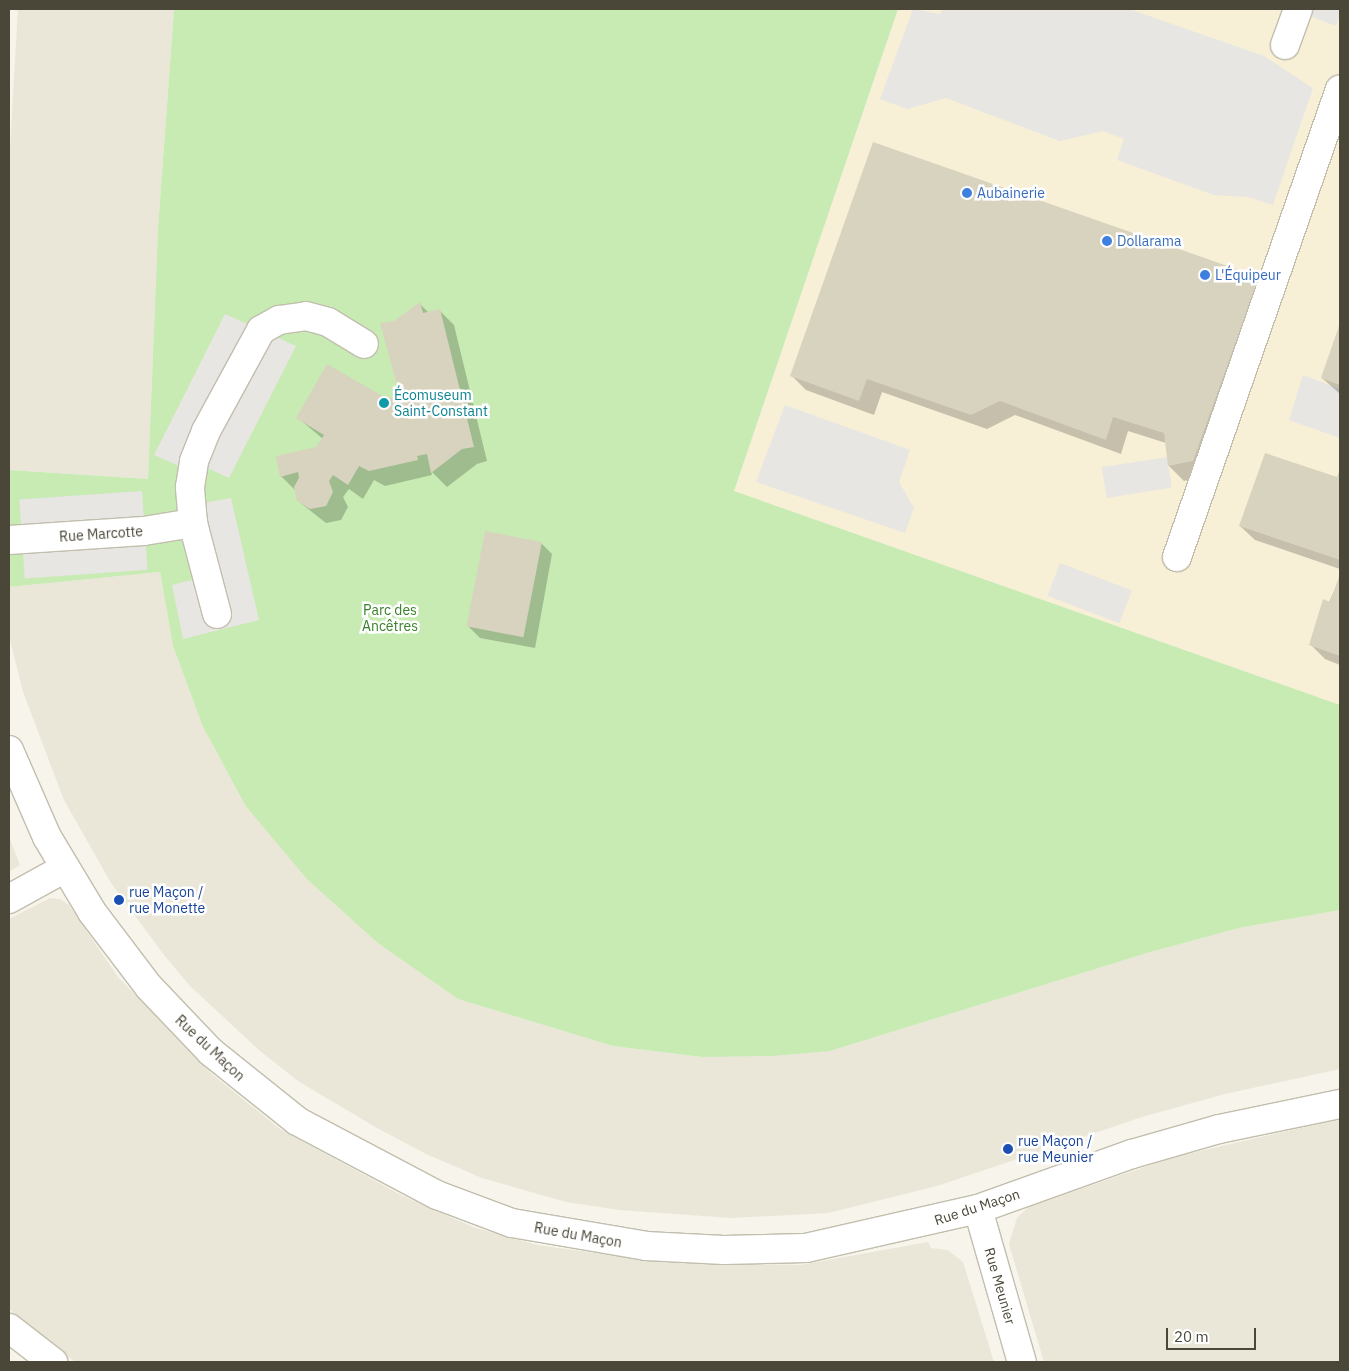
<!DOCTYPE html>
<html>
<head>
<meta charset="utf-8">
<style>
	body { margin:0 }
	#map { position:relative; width:1349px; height:1371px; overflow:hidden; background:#f6f4eb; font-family:"IBM Plex Sans",sans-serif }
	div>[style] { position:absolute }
	.residential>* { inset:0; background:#eae7d9 }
	.commercial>* { inset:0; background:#f7efd6 }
	.green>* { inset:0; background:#c7ebb3 }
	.parking>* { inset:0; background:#e7e6e2; transform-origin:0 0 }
	.shadow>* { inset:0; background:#0003 }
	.building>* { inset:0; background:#d8d3bf; transform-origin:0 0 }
	.roads { filter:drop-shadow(1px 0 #c2bead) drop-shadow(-1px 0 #c2bead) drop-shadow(0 1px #c2bead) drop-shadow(0 -1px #c2bead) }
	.minor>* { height:28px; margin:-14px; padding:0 14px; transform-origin:14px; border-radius:14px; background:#fff }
	.dots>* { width:14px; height:14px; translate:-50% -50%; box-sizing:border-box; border:2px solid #fff; border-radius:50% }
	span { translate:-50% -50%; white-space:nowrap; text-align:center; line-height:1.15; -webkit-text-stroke:5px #fff; paint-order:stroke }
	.shop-label { font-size:14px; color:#366cbe }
	.left { translate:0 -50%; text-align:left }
	.culture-label { font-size:14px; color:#0d838f }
	.street-label { font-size:14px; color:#4a4738 }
	.park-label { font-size:14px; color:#398028 }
	.transit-label { font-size:14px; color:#164399 }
	.frame { position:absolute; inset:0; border:10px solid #4a4738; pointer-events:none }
	.scale { position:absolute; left:1166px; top:1328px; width:90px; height:22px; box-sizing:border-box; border:2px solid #4a4738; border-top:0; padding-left:6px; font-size:15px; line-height:18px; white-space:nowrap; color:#4a4738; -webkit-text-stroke:4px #fff; paint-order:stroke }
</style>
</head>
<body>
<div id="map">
	<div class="residential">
		<i style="clip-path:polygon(18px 9px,174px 9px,158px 228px,148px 479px,9px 470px,9px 165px)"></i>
		<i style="clip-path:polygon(160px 572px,173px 646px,203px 727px,245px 805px,379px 944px,458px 999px,613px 1046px,702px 1057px,830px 1051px,1147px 953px,1239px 928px,1340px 910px,1340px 1069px,1225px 1094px,1142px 1117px,937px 1186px,828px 1213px,731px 1218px,619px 1210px,566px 1202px,482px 1178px,426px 1154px,377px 1128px,298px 1081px,260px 1051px,190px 986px,164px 955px,111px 883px,64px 800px,23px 692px,9px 636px,9px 587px)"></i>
		<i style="clip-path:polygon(9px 837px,20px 865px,9px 872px)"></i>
		<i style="clip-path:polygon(50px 898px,60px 899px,69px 905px,118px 977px,213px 1075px,280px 1129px,401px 1195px,473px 1227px,537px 1245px,659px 1262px,800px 1265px,928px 1242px,931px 1248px,948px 1250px,963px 1262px,994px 1362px,75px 1362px,9px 1309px,9px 919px)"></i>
		<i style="clip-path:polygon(1340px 1119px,1340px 1362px,1044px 1362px,1009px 1244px,1017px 1218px,1028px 1207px,1174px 1157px)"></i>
	</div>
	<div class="commercial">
		<i style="clip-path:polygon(898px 9px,1340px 9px,1340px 705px,734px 491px)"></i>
	</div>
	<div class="green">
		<i style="clip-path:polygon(174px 9px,898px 9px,734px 491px,1340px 705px,1340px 910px,1239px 928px,1147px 953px,830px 1051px,771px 1056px,702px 1057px,613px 1046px,458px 999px,379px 944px,307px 879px,245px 805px,203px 727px,173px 646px,160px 572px,9px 587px,9px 470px,148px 479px,158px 228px)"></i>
	</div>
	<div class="parking">
		<i style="clip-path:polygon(913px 9px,940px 14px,942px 9px,1129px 9px,1264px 56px,1313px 88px,1273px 205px,1248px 197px,1214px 195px,1117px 160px,1124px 139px,1103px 131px,1060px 141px,946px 98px,907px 109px,880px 99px)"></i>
		<i style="clip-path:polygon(1304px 9px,1340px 9px,1340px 14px,1336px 26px,1312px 17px)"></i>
		<i style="clip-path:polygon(225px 314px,296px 346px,229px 478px,205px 467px,193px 472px,154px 455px)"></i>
		<i style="clip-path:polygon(1303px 375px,1340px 389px,1340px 438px,1289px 420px)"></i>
		<i style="clip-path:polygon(785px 405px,910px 450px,899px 482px,914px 508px,905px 533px,756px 482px)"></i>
		<i style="left:1167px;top:457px;width:31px;height:66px;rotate:81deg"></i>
		<i style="left:142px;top:491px;width:79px;height:123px;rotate:86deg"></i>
		<i style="clip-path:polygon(231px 498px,259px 620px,183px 639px,172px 585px,207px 576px,192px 505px)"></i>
		<i style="left:1060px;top:563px;width:77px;height:35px;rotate:21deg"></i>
	</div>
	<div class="shadow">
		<i style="clip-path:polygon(1258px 278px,1273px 292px,1208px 475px,1184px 481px,1169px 466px,1166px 443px,1128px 431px,1121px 454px,1015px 415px,987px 429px,882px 392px,874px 415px,806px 390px,791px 375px)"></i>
		<i style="clip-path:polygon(420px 304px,429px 313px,439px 310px,454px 325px,487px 461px,477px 464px,447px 487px,431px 471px,432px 475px,385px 486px,374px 480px,363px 499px,349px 489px,343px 497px,348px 507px,341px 520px,326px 523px,298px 501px,296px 491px,281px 476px,317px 448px,323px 439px,298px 418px,401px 396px,394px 322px)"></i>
		<i style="clip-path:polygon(1340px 326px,1340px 394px,1322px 378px)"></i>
		<i style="clip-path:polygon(1340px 472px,1340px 569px,1255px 540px,1240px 526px,1338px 478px)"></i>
		<i style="clip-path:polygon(541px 543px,552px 554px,535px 648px,480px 638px,469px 627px)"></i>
		<i style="clip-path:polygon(1340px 578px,1340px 665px,1325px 659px,1310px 644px)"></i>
	</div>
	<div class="building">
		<i style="clip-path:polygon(873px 142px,1259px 277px,1193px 461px,1168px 466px,1164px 433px,1113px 417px,1106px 440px,1000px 401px,971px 415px,867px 379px,859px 401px,790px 376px)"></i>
		<i style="clip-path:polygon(420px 302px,423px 313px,440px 309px,474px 447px,462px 449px,431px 473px,427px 454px,417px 456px,418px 460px,369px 471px,359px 466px,348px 485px,333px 475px,329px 481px,333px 492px,326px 506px,310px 509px,297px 501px,294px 487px,299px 478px,298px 472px,280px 477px,276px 456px,316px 447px,324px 435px,296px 418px,327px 364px,386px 398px,400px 396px,380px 323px,394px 321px)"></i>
		<i style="clip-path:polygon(1340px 323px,1340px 385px,1321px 378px)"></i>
		<i style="clip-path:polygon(1265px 453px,1337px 477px,1340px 469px,1340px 560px,1239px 526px)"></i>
		<i style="left:485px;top:531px;width:58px;height:97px;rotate:11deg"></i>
		<i style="clip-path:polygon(1340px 574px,1340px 656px,1309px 645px,1323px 599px,1330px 602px)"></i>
	</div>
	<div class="roads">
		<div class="minor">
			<i style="left:1285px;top:45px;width:38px;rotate:-70deg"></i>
			<i style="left:9px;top:540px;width:135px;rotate:-3.8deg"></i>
			<i style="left:144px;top:531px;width:50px;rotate:-9.3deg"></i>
			<i style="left:1177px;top:557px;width:495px;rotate:-70.8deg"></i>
			<i style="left:217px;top:614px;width:94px;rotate:-104.8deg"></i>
			<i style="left:193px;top:523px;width:36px;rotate:-95deg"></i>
			<i style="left:190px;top:487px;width:26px;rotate:-81deg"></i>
			<i style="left:194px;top:461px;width:32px;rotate:-68deg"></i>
			<i style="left:206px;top:431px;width:115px;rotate:-61.4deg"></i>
			<i style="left:261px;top:330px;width:21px;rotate:-29deg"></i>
			<i style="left:279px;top:320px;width:27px;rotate:-8deg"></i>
			<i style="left:306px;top:316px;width:23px;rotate:15deg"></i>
			<i style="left:328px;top:322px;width:42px;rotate:31.4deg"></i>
			<i style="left:9px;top:750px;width:95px;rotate:66.4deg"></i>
			<i style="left:47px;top:837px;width:87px;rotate:59deg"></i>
			<i style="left:92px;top:912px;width:94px;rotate:52.8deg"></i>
			<i style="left:149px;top:987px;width:90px;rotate:46.4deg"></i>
			<i style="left:211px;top:1052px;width:110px;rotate:38.7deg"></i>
			<i style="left:297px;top:1121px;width:158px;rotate:27.9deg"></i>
			<i style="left:437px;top:1195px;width:80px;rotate:20.5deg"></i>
			<i style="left:512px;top:1223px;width:136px;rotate:9.7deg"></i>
			<i style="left:646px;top:1246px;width:78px;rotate:2.9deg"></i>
			<i style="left:724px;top:1250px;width:82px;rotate:-1.4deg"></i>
			<i style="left:806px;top:1248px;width:176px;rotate:-12.8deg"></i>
			<i style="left:978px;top:1209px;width:164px;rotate:-19.7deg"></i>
			<i style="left:1132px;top:1154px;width:91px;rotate:-16deg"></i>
			<i style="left:1219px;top:1129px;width:124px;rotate:-11.7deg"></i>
			<i style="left:9px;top:899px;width:64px;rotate:-29deg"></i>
			<i style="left:978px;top:1209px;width:159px;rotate:74deg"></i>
			<i style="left:9px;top:1328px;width:56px;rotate:37.7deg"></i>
		</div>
	</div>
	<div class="dots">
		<i style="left:967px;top:193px;background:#3f7fe0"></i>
		<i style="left:1107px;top:241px;background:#3f7fe0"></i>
		<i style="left:1205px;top:275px;background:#3f7fe0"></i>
		<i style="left:384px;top:403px;background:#0f9aa8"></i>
		<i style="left:119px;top:900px;background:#1a4fb4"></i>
		<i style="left:1008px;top:1149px;background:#1a4fb4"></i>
	</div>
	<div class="shop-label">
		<span class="left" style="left:977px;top:193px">Aubainerie</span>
		<span class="left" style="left:1117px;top:241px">Dollarama</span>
		<span class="left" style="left:1215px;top:275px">L'Équipeur</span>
	</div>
	<div class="culture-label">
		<span class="left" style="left:394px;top:403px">Écomuseum<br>Saint-Constant</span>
	</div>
	<div class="street-label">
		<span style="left:101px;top:534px;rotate:-4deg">Rue Marcotte</span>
		<span style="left:210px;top:1048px;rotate:43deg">Rue du Maçon</span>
		<span style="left:977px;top:1207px;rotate:-18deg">Rue du Maçon</span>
		<span style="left:578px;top:1235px;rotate:10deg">Rue du Maçon</span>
		<span style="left:1000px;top:1286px;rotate:74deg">Rue Meunier</span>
	</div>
	<div class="park-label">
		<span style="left:390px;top:618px">Parc des<br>Ancêtres</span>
	</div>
	<div class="transit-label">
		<span class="left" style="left:129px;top:900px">rue Maçon /<br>rue Monette</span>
		<span class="left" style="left:1018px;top:1149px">rue Maçon /<br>rue Meunier</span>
	</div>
	<div class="frame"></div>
	<div class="scale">20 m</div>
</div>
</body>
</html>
